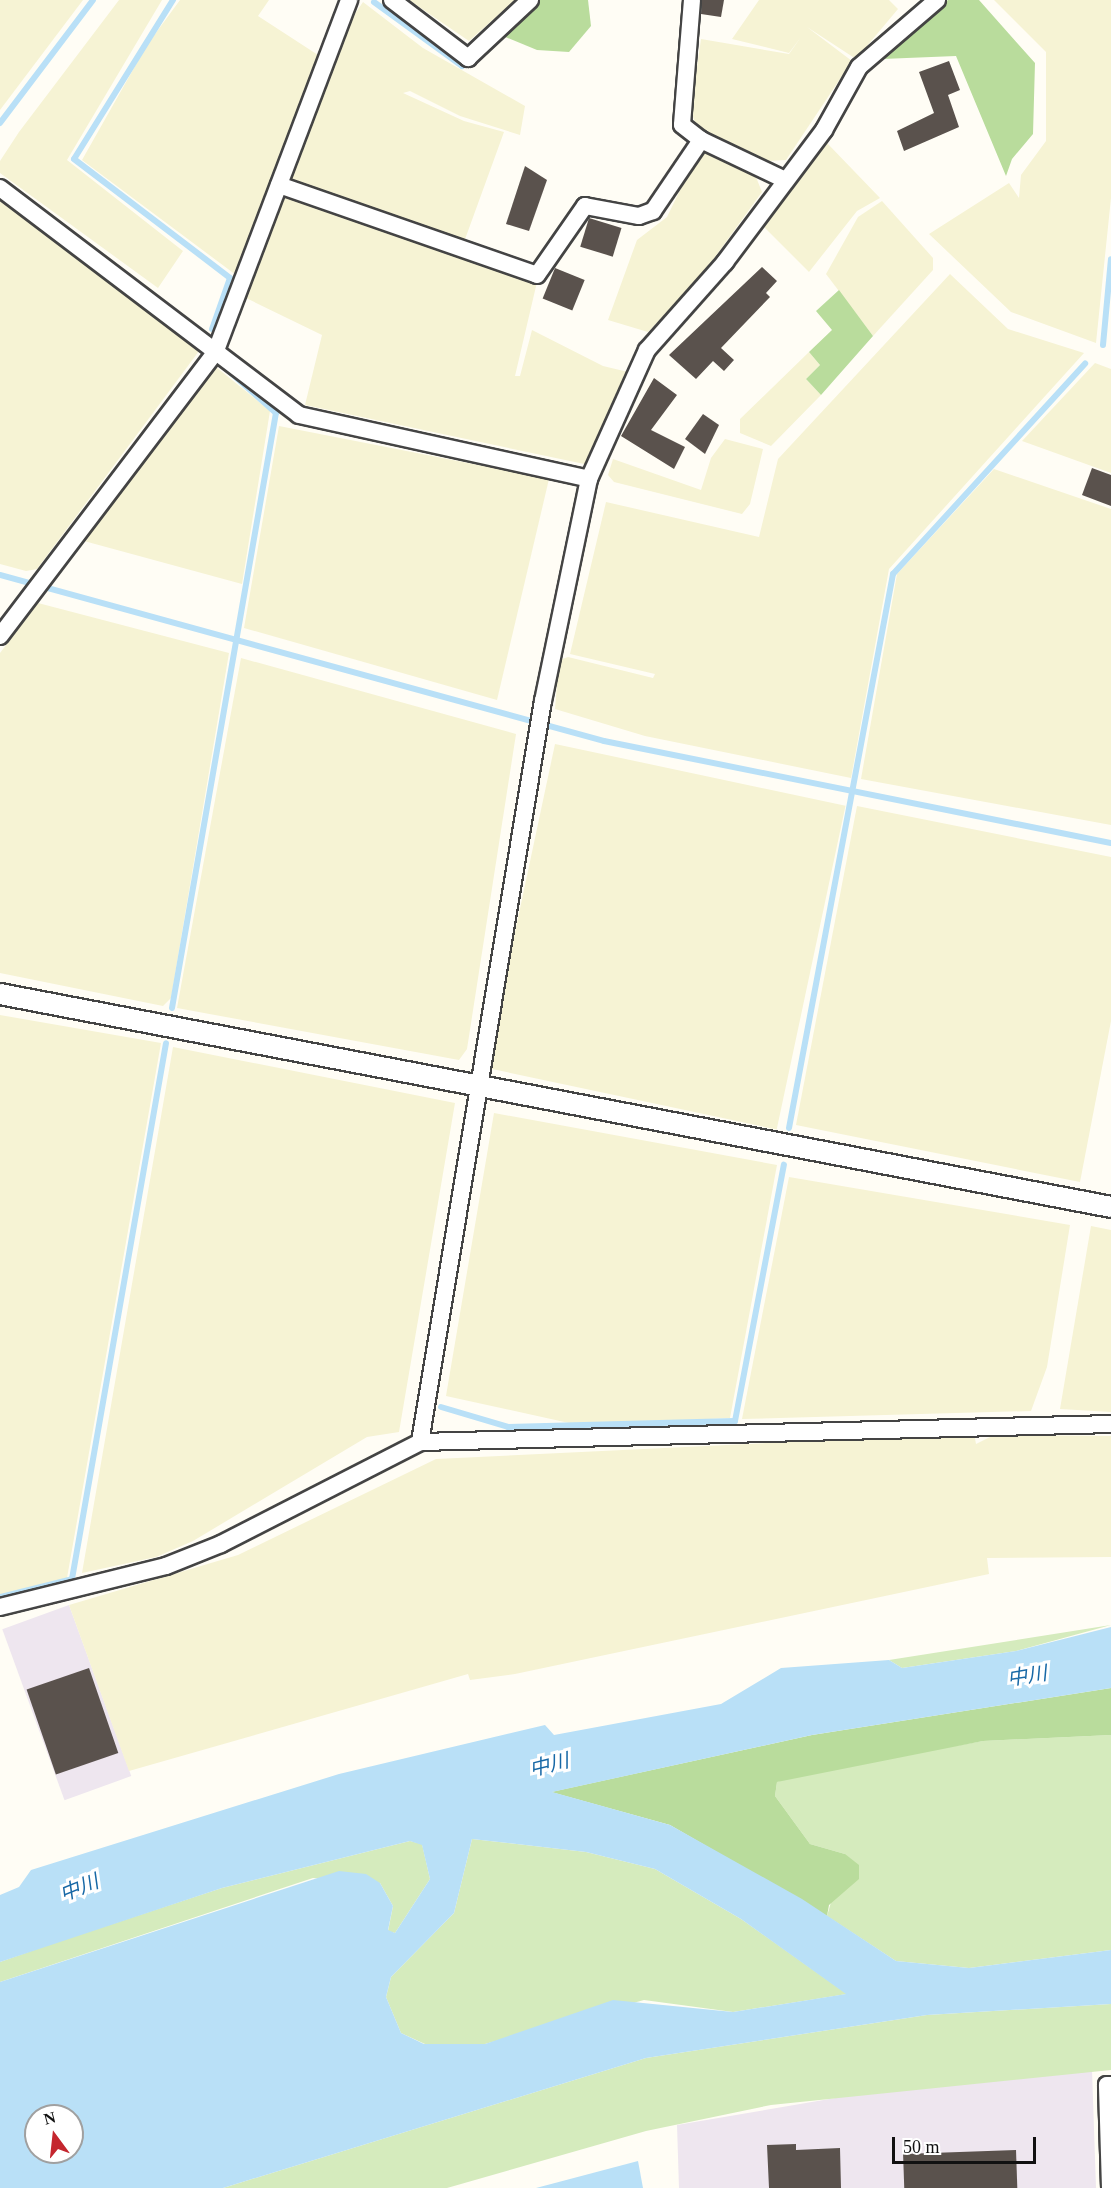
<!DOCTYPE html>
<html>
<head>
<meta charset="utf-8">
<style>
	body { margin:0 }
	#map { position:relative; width:1111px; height:2188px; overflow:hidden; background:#fffdf5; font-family:"Times New Roman","Noto Sans JP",serif }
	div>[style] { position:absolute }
	.industrial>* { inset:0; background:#eee6ef; transform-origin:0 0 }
	.farmland>* { inset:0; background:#f6f3d4; transform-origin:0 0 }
	.green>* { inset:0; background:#d5ebbd }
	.forest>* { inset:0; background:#b9dc9c }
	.water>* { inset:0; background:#b9e0f7 }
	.stream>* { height:6px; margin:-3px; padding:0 3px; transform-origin:3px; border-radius:3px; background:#b9e0f7 }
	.building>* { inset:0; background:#5a524d; transform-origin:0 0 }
	.roads { filter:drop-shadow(2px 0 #444) drop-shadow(-2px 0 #444) drop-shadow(0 2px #444) drop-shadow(0 -2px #444) }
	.minor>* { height:16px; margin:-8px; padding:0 8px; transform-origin:8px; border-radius:8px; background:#fff }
	.tertiary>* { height:20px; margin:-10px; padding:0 10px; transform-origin:10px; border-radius:10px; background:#fff }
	span { translate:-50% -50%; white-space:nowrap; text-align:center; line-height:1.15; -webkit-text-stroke:6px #fff; paint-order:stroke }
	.water-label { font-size:20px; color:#1768a6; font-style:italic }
	.north { position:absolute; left:24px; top:2104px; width:60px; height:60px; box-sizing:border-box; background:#fff; border:2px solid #a0a0a0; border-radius:50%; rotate:345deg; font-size:16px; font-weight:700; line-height:24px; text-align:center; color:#111 }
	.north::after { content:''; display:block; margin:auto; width:21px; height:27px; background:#c4262e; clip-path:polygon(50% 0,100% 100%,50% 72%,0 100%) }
	.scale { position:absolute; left:892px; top:2137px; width:144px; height:27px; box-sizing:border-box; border:3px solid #111; border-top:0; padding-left:8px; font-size:18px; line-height:21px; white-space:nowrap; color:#111; -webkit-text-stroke:4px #fff; paint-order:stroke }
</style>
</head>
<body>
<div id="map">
	<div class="industrial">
		<i style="left:69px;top:1605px;width:182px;height:71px;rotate:70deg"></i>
		<i style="clip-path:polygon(1092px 2070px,1096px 2188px,679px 2188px,677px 2125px,882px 2090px)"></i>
	</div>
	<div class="farmland">
		<i style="clip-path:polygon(0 0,83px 0,0 110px)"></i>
		<i style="clip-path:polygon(119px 0,162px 0,67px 160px,183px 251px,158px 288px,0 173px,0 161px,19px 132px)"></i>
		<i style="clip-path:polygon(180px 0,269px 0,258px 16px,318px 55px,236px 275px,82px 160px,147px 45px)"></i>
		<i style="clip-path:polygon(409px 0,515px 0,469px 41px)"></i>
		<i style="clip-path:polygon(759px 0,889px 0,898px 9px,856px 59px,807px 27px,852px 61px,786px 160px,768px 161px,696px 127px,691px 109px,701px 39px,789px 54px,801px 37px,789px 53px,732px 39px)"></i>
		<i style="clip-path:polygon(994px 0,1111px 0,1111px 198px,1096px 343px,1011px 312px,929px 234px,1009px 183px,1019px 198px,1021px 175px,1046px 141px,1046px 52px)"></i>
		<i style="clip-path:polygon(363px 2px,423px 48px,525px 106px,520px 135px,460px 116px,410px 91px,403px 93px,464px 121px,504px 132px,464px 242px,294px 183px,289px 172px,346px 27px)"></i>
		<i style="clip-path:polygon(827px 143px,880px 198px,857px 211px,809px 272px,762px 225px,821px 144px)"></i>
		<i style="clip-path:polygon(708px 153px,756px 177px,762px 192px,702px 275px,648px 332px,608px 320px,637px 240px,667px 217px,697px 155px)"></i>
		<i style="clip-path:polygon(290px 194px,537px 282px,515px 376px,520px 376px,532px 330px,603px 366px,628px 372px,589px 465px,305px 405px,322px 335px,246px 298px,278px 198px)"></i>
		<i style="clip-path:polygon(0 198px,199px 351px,37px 569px,26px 571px,0 564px)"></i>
		<i style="clip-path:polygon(882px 201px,933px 258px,933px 270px,873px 336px,826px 274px,858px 217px)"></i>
		<i style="clip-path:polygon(950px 274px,1008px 329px,1084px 353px,889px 569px,851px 778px,645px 736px,555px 709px,559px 660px,568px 657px,653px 678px,655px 674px,570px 654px,606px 502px,759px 537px,778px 459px)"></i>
		<i style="clip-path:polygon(809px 352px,820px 365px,806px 379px,821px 395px,771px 446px,740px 433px,740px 419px)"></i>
		<i style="clip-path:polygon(1095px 363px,1111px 369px,1111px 473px,1022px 441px)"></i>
		<i style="clip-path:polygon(216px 367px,270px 411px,242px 584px,84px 541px)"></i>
		<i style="clip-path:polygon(279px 426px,549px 479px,497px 700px,244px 628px)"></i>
		<i style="clip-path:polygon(725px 439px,763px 449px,750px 504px,742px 514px,614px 482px,608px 475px,613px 459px,701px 490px,711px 458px)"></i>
		<i style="clip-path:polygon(994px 469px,1111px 509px,1111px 825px,861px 779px,897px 574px)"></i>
		<i style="clip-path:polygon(38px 603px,229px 653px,171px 998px,163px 1006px,0 973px,0 653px)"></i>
		<i style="clip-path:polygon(241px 658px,516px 734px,467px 1049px,459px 1060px,177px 1008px)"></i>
		<i style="left:555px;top:744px;width:297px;height:331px;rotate:12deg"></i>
		<i style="clip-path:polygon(857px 806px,1111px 857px,1111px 1021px,1080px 1182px,796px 1125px)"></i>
		<i style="clip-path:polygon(0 1015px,161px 1043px,67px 1578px,0 1595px)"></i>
		<i style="clip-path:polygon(173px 1047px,455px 1103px,399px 1432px,367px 1437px,193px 1541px,156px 1557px,82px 1573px)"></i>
		<i style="clip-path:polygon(494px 1113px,777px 1165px,730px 1418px,578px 1425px,446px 1396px)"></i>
		<i style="clip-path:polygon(789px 1177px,1070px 1225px,1047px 1367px,1031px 1411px,742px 1419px)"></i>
		<i style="clip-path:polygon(1091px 1226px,1111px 1230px,1111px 1412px,1060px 1409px)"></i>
		<i style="clip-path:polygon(974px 1433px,976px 1444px,994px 1435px,1111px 1436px,1111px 1557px,987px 1558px,989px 1574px,515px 1674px,470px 1680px,468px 1674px,129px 1771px,69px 1605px,238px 1555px,436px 1459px)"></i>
	</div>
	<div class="green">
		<i style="clip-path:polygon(1111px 1625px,1016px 1651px,902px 1668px,889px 1660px)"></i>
		<i style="clip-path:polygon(1111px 1735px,1111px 1950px,969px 1968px,896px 1961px,827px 1916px,845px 1854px,810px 1844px,775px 1796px,777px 1782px,802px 1773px,983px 1741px)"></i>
		<i style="clip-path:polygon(472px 1839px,586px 1852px,655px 1869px,741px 1919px,847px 1994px,733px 2012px,644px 2000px,485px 2044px,425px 2044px,401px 2033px,386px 1997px,391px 1977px,454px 1913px)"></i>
		<i style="clip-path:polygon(410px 1841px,422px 1844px,430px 1879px,395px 1933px,388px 1931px,393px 1906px,380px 1883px,313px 1878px,0 1982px,0 1962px,51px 1944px,222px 1888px)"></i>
		<i style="clip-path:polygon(1111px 2004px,1111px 2070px,771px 2105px,646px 2131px,447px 2188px,223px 2188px,646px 2058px,927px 2015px)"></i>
	</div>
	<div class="forest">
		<i style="clip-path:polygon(540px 0,588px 0,591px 26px,569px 52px,537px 50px,503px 36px)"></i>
		<i style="clip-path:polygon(948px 0,979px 0,1035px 63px,1033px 134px,1012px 159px,1006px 176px,956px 56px,882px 59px)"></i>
		<i style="clip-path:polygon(839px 290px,873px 336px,821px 395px,806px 379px,820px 365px,809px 352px,832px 330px,816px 311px)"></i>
		<i style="clip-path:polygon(1111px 1688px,1111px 1735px,983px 1741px,777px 1782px,775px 1796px,810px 1844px,845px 1854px,859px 1865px,859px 1879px,829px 1905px,827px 1916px,670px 1825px,551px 1792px,812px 1735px)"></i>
	</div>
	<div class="water">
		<i style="clip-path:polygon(evenodd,1111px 1627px,1111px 1688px,812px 1735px,552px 1792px,670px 1825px,802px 1899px,896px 1961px,969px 1968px,1111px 1950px,1111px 2004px,927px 2015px,646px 2058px,223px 2188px,0 2188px,0 1982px,339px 1871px,366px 1874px,380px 1883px,393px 1906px,388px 1930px,395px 1933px,430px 1879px,422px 1845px,410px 1841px,222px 1888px,0 1962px,0 1895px,19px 1887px,31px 1870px,339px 1774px,545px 1725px,554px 1735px,721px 1704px,781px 1668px,889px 1660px,902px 1668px,1016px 1651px,1111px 1627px,472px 1839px,586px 1852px,655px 1869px,741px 1919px,846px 1994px,733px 2012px,613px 2000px,485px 2044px,424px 2044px,401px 2033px,386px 1997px,391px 1977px,454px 1913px,472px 1839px,1111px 1627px,36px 2116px,72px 2116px,72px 2152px,36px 2152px,36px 2116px)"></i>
		<i style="clip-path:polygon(638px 2161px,643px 2188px,536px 2188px)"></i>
	</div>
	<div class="stream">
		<i style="left:173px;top:0;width:187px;rotate:121.9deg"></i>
		<i style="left:74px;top:159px;width:196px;rotate:37.3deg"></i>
		<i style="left:230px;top:278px;width:54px;rotate:109.4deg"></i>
		<i style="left:374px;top:2px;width:109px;rotate:36deg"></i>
		<i style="left:462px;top:66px;width:9px;rotate:-27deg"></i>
		<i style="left:0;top:123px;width:154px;rotate:-52.9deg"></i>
		<i style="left:1103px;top:345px;width:86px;rotate:-84.7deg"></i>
		<i style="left:0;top:575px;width:626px;rotate:15.37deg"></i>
		<i style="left:604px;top:741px;width:517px;rotate:11.38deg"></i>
		<i style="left:172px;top:1008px;width:604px;rotate:-80.09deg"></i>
		<i style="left:276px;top:413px;width:62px;rotate:-138.3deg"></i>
		<i style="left:789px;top:1128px;width:564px;rotate:-79.37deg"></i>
		<i style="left:893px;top:574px;width:285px;rotate:-47.6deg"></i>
		<i style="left:441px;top:1407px;width:70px;rotate:16.6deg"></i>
		<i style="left:508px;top:1427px;width:227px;rotate:-1.5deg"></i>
		<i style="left:735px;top:1421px;width:261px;rotate:-79.2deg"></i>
		<i style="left:0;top:1597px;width:74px;rotate:-14deg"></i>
		<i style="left:72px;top:1579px;width:544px;rotate:-80.05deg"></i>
	</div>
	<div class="building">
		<i style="clip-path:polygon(702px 0,724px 0,721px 17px,701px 14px)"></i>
		<i style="clip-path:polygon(949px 61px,960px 90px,948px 95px,959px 127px,904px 151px,897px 131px,934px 113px,919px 72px)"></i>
		<i style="clip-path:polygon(525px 166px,547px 180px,529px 231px,506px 224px)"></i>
		<i style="left:589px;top:218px;width:34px;height:30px;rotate:17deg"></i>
		<i style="clip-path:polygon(762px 267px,777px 281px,766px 293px,770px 297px,721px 348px,734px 360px,724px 371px,713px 361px,696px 379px,669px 355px)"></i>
		<i style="left:555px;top:268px;width:32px;height:33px;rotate:22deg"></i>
		<i style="clip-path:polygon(654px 378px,677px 395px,651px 430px,685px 447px,674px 469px,621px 436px)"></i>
		<i style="clip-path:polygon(703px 414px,719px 425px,705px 454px,685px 439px)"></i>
		<i style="clip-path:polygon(1092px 468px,1111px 475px,1111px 506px,1082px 495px)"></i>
		<i style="left:89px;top:1668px;width:90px;height:66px;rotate:71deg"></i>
		<i style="clip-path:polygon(796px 2144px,796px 2150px,840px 2148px,841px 2188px,769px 2188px,767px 2145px)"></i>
		<i style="left:1016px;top:2150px;width:38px;height:113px;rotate:88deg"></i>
	</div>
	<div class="roads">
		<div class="minor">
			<i style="left:392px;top:0;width:96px;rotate:37.3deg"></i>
			<i style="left:468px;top:58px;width:85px;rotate:-43.1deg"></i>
			<i style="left:692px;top:0;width:125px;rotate:94.6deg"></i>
			<i style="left:682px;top:125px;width:24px;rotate:38deg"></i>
			<i style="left:701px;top:140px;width:91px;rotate:25.4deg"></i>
			<i style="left:279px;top:185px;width:273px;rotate:19.2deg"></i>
			<i style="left:537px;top:275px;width:84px;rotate:-55.2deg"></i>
			<i style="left:585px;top:206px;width:55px;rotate:10.5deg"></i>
			<i style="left:639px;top:216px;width:15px;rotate:-20deg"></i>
			<i style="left:653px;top:211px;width:86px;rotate:-55.9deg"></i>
			<i style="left:0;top:188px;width:375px;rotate:37.2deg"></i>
			<i style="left:299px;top:415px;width:297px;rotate:12.4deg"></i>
			<i style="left:0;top:636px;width:355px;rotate:-52.8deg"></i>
			<i style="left:215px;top:353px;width:378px;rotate:-69.2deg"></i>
			<i style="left:420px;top:1442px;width:751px;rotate:-80.58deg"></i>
			<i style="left:543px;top:701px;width:227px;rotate:-78.3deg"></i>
			<i style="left:589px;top:479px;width:141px;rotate:-65.8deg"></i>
			<i style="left:647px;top:350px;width:118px;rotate:-48.4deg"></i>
			<i style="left:725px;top:262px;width:165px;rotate:-53.1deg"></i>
			<i style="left:824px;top:130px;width:72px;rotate:-60.9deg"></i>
			<i style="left:859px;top:67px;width:103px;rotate:-40.7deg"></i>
			<i style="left:0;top:1607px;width:171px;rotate:-13.9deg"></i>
			<i style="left:166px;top:1566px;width:59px;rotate:-21.8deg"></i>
			<i style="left:221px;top:1544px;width:224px;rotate:-27.1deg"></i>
			<i style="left:420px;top:1442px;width:691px;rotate:-1.49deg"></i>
			<i style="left:1110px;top:2188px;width:103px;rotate:-91.7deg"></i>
			<i style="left:1107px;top:2085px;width:4px"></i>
		</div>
		<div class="tertiary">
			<i style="left:0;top:994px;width:1131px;rotate:10.85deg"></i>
		</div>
	</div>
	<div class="water-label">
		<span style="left:1027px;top:1676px;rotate:-9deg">中川</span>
		<span style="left:549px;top:1765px;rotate:-14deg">中川</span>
		<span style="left:79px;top:1888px;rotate:-22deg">中川</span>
	</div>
	<div class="north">N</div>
	<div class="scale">50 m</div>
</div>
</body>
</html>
